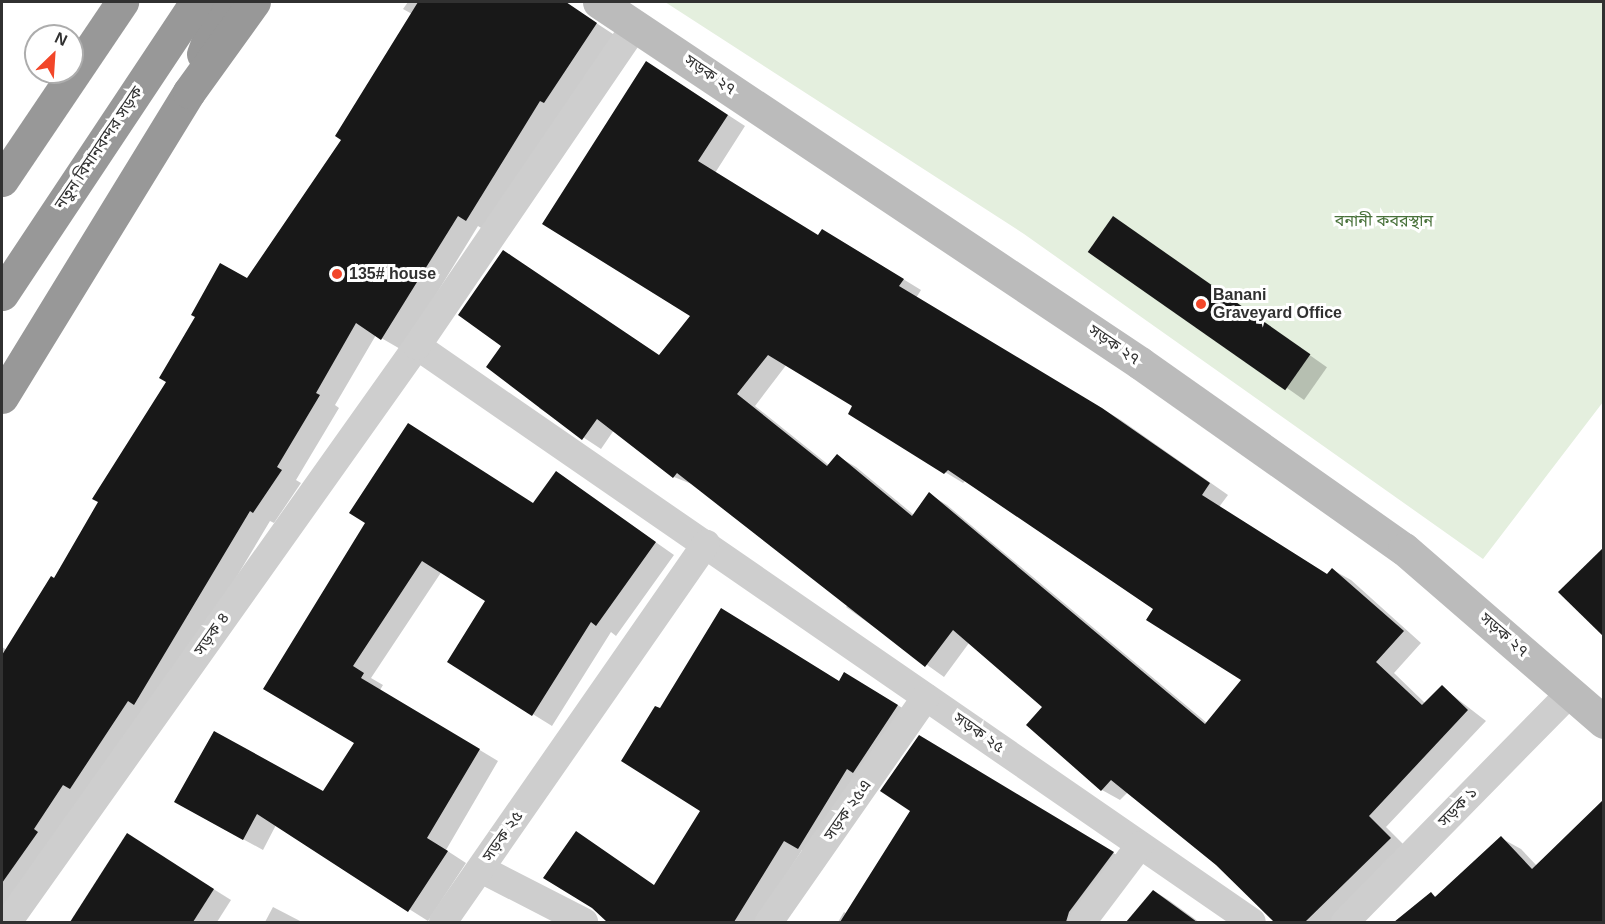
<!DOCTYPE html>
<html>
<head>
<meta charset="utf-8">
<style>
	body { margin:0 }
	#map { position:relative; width:1605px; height:924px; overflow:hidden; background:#fff; font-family:Arial,"Noto Sans Bengali",sans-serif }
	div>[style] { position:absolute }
	.green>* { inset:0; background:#e4efde }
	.shadow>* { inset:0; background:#0003; transform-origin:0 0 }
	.building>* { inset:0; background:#181818; transform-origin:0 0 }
	.street>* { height:28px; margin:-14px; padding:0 14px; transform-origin:14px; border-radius:14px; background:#cecece }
	.secondary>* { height:33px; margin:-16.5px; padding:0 16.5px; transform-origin:16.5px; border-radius:16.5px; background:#bbb }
	.highway>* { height:33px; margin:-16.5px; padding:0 16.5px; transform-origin:16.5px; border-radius:16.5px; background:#989898 }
	.dots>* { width:16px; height:16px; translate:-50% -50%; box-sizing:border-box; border:3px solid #fff; border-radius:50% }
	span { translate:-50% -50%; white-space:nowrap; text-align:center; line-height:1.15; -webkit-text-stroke:6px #fff; paint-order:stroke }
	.street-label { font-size:16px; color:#313131 }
	.park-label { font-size:16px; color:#48713a }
	.poi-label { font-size:16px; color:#313131; font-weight:700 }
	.left { translate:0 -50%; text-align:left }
	.frame { position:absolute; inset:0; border:3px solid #313131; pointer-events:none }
	.north { position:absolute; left:24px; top:24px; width:60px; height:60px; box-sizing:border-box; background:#fff; border:2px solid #adadad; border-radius:50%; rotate:25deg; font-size:16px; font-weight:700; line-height:24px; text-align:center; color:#313131 }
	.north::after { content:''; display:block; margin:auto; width:21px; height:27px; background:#f24629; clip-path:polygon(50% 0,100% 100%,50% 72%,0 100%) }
</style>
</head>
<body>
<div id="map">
	<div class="green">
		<i style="clip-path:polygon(665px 2px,1603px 2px,1603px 402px,1483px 559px,1024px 234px)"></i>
	</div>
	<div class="shadow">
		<i style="clip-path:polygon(408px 2px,564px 2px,616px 36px,486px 231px,478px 226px,402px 350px,376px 335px,335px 405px,339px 408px,296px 480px,301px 483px,274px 523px,270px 521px,154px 715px,2px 922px,2px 647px,7px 650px,55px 580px,247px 280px,343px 140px,412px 14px,403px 9px)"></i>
		<i style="clip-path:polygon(evenodd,665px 74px,745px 126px,715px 173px,819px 237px,841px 241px,921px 290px,916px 298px,1121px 420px,1228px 495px,1219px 507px,1328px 575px,1333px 570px,1351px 580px,1421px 643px,1394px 673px,1426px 704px,1442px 687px,1486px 721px,1386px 827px,1408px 849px,1334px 922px,1277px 922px,1217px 864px,1128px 792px,1120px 800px,1102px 790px,1028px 725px,1044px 707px,969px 643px,944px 677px,846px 607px,848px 605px,773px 544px,694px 485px,674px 477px,614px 430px,601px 449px,539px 408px,541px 405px,504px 346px,503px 252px,660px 356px,692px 315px,665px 74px,787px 364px,855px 406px,850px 414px,963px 483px,966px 480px,1155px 608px,1244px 680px,1207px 723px,947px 505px,929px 494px,914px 515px,856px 467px,837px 456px,830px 466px,755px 406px,787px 364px)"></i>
		<i style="left:1114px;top:218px;width:260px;height:40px;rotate:35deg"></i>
		<i style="clip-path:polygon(557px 473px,674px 555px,616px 636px,611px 632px,552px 726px,449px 662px,487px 601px,442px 571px,371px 678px,383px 685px,380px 690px,498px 761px,446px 850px,466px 863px,428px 921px,276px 825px,263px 850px,195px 813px,323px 793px,356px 743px,265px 688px,367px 523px,534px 505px)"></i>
		<i style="clip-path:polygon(839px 682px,861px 683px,914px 715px,815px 858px,802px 850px,756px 922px,611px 922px,593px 906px,655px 886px,702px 810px,660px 710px)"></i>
		<i style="clip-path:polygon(937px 747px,1130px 863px,1085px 922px,838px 922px,844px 912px,847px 914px,912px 811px)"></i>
		<i style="clip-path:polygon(1604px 801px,1604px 922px,1396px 922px,1431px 894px,1437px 897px,1501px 838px,1521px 849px,1537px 866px)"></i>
		<i style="clip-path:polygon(127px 835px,231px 900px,217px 922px,72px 922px)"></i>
		<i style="clip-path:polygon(1154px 891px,1170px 901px,1199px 922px,1128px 922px)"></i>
		<i style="clip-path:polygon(273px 907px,302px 922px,265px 922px)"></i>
	</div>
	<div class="building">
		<i style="clip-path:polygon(418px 2px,566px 2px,597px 23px,544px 103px,540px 101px,466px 221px,458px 216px,381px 340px,356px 323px,316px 393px,320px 395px,277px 467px,282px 470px,253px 513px,250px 511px,134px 705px,128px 701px,70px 789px,63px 785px,34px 829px,38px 832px,2px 883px,2px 655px,51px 576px,54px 578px,98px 502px,92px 499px,166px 382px,159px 378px,195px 317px,191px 315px,220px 263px,247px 278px,341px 140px,335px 136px)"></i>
		<i style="clip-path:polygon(evenodd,646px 61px,728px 115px,698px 161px,818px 235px,822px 229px,904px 279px,899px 286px,1102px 408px,1210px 483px,1202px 495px,1327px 574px,1332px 568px,1404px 631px,1376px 662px,1422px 705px,1442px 685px,1468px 710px,1369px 816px,1391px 838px,1305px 922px,1274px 922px,1216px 865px,1111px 780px,1101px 791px,1026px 725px,1042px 707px,953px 630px,925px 667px,677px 473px,673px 478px,597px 419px,582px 440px,486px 367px,501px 346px,458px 315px,503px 250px,659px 355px,690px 316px,542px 224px,646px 61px,768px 355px,852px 406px,848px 414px,944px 474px,948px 470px,1153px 609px,1146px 620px,1241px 680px,1205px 724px,929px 492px,912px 516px,837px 454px,827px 466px,737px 394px,768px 355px)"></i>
		<i style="left:1113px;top:216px;width:241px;height:44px;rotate:35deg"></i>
		<i style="clip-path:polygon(408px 423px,533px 503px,556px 471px,656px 542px,596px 626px,591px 622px,532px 716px,447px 662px,485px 601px,422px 561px,353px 666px,364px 673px,361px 678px,480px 749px,427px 838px,448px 851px,408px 912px,257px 814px,243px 840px,174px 802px,214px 731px,323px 791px,354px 743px,263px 689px,365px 523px,349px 513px)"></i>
		<i style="clip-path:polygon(1604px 547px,1604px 637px,1558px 592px)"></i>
		<i style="clip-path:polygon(721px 608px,839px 681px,844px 672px,898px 705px,853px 773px,847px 769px,798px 849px,784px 841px,734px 922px,607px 922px,592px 908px,543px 878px,576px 831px,654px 885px,700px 811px,621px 761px,655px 706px,660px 708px)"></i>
		<i style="clip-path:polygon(919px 735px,1114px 852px,1069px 912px,1066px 922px,840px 922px,910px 811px,880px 791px)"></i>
		<i style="clip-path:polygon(1604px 799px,1604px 922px,1394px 922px,1431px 892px,1435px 897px,1501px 836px,1532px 869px)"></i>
		<i style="clip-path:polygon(127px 833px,214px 889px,193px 922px,70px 922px)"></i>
		<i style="clip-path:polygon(1153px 890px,1197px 922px,1126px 922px)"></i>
	</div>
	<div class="street">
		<i style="left:417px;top:346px;width:1014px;rotate:34.6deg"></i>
		<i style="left:481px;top:869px;width:116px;rotate:27.2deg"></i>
		<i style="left:8px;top:922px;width:706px;rotate:-54.62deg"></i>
		<i style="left:417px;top:346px;width:389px;rotate:-55.7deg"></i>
		<i style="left:443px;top:922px;width:461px;rotate:-55.2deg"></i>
		<i style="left:769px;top:922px;width:274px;rotate:-55.1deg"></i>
		<i style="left:1082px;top:922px;width:96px;rotate:-53deg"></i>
		<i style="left:1345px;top:922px;width:322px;rotate:-45.5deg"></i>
	</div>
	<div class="secondary">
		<i style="left:599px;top:2px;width:650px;rotate:33.71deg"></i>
		<i style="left:1140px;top:363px;width:323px;rotate:35.2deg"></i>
		<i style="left:1404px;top:549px;width:264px;rotate:40.9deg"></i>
	</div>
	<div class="highway">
		<i style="left:203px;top:54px;width:55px;rotate:-69.9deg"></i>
		<i style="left:2px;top:180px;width:215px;rotate:-56deg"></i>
		<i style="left:2px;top:294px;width:351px;rotate:-56.4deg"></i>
		<i style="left:2px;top:397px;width:358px;rotate:-58.5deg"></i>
		<i style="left:189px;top:92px;width:111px;rotate:-54.2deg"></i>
	</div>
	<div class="dots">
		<i style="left:337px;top:274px;background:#f24629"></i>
		<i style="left:1201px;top:304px;background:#f24629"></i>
	</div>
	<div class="street-label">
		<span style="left:710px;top:75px;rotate:34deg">সড়ক ২৭</span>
		<span style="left:99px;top:148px;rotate:-56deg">নতুন বিমানবন্দর সড়ক</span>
		<span style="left:1114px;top:345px;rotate:34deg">সড়ক ২৭</span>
		<span style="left:212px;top:634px;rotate:-55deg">সড়ক ৪</span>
		<span style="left:1504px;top:635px;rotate:41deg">সড়ক ২৭</span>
		<span style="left:979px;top:733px;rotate:35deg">সড়ক ২৫</span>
		<span style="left:1458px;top:807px;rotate:-46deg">সড়ক ১</span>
		<span style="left:848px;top:810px;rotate:-55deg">সড়ক ২৫এ</span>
		<span style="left:503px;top:836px;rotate:-55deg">সড়ক ২৫</span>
	</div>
	<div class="park-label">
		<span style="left:1384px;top:221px">বনানী কবরস্থান</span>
	</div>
	<div class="poi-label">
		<span class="left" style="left:349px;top:274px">135# house</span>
		<span class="left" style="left:1213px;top:304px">Banani<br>Graveyard Office</span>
	</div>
	<div class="frame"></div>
	<div class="north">N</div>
</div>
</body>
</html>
